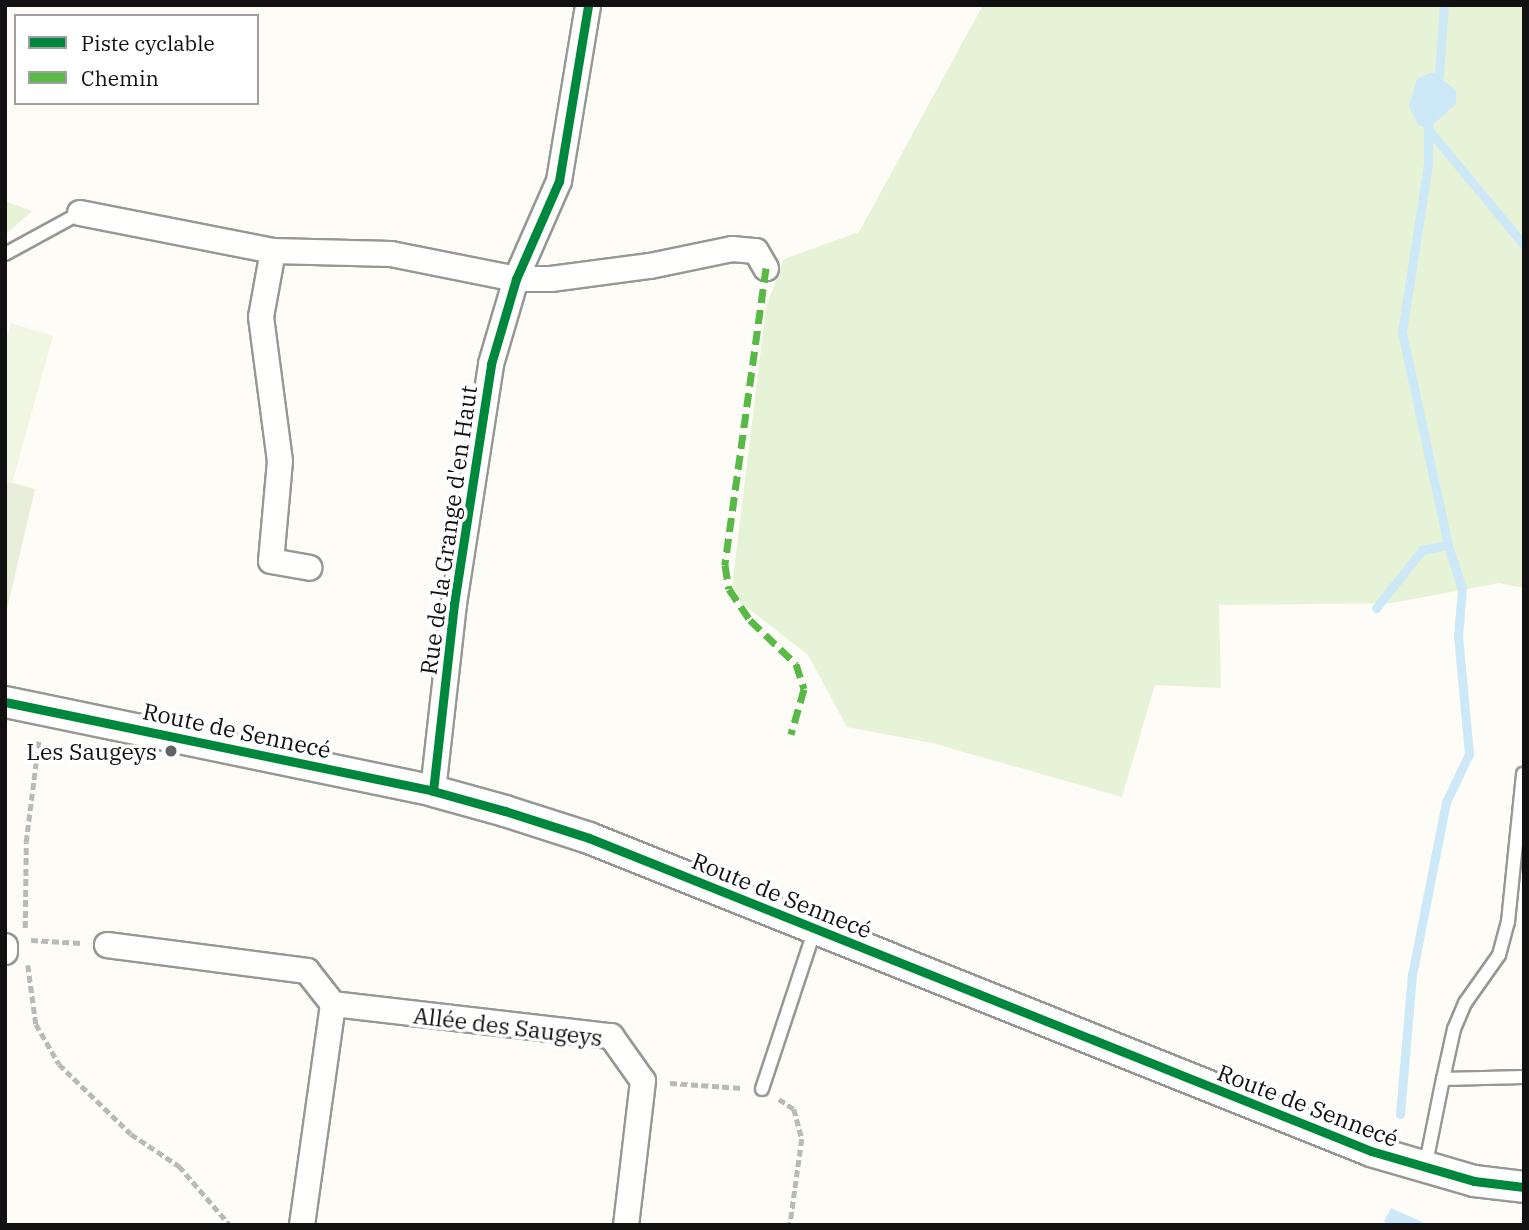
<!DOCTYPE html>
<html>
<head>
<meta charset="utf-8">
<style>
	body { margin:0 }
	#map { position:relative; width:1529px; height:1230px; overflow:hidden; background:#fdfcf7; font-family:"IBM Plex Serif",serif }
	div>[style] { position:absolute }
	.green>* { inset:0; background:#e7f3d7 }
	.cemetery>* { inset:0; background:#e9eedb }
	.pitch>* { inset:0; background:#f0f6e1 }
	.water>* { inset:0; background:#cde8f7 }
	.stream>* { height:9px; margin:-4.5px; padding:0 4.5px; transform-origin:4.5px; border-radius:4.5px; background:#cde8f7 }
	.path>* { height:4.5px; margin-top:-2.25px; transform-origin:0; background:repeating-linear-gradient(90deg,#b9b9b8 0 7px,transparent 0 10.5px) }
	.roads { filter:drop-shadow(2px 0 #979795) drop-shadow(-2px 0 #979795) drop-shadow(0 2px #979795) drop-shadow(0 -2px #979795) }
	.service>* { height:12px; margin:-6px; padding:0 6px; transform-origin:6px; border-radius:6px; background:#fffffe }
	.minor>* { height:24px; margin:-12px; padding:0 12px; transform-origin:12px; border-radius:12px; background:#fffffe }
	.tertiary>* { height:30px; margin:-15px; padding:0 15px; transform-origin:15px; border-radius:15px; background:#fffffe }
	.quiet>* { height:7px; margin-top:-3.5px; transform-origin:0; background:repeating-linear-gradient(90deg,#58b947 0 14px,transparent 0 21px) }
	.cycleway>* { height:9px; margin:-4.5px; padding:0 4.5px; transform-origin:4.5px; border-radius:4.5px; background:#00873e }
	.dots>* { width:19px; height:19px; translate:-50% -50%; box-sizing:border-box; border:4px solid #fff; border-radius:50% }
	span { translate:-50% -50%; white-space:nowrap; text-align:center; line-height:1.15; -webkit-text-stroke:7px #fff; paint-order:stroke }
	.street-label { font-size:23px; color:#111 }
	.poi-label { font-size:23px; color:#111 }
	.right { translate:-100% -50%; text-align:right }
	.frame { position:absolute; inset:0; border:7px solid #111; pointer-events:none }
	.legend { position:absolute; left:14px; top:14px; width:245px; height:91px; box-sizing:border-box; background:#fff; border:2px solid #a0a0a0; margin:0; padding:9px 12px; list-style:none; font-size:21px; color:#111 }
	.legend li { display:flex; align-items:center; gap:14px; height:35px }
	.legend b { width:35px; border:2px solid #a0a0a0 }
</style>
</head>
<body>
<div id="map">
	<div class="green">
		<i style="clip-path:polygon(983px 5px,1524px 5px,1524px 588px,1499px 583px,1392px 603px,1219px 605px,1221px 688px,1155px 685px,1122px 797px,932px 743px,847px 727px,808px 655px,731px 595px,766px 307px,784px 259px,859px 232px)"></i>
		<i style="clip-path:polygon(5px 201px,32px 211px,5px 235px)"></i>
	</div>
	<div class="cemetery">
		<i style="clip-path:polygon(5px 481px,35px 489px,5px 618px)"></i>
	</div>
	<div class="pitch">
		<i style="clip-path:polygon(11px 323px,53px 336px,12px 483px,5px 481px,5px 342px)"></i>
	</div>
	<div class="water">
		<i style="clip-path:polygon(1432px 72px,1456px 90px,1456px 104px,1428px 129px,1418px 125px,1409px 106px,1417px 79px)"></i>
		<i style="clip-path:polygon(1391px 1208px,1429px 1225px,1387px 1225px,1384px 1221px)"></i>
	</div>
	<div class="stream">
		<i style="left:1433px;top:82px;width:10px;rotate:-53deg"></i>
		<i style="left:1439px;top:74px;width:69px;rotate:-85.9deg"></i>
		<i style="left:1428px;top:129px;width:151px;rotate:50.4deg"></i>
		<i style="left:1376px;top:608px;width:74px;rotate:-51.6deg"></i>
		<i style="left:1422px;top:550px;width:26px;rotate:-11deg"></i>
		<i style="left:1400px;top:1114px;width:140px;rotate:-85.1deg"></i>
		<i style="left:1412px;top:975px;width:176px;rotate:-78.9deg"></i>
		<i style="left:1446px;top:802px;width:53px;rotate:-64.4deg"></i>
		<i style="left:1469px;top:754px;width:119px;rotate:-95.3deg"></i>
		<i style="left:1458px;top:636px;width:47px;rotate:-85.1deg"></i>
		<i style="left:1462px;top:589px;width:46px;rotate:-107.7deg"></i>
		<i style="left:1448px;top:545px;width:218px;rotate:-102.2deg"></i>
		<i style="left:1402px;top:332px;width:170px;rotate:-81.2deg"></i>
		<i style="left:1428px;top:164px;width:45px;rotate:-90deg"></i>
	</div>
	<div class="path">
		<i style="left:25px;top:928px;width:86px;rotate:-89.3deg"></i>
		<i style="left:26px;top:842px;width:105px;rotate:-82.9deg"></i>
		<i style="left:31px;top:940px;width:50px;rotate:3.4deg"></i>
		<i style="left:28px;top:965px;width:60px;rotate:82.3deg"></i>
		<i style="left:36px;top:1024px;width:46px;rotate:60.1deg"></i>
		<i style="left:59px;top:1064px;width:100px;rotate:44.2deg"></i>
		<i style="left:131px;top:1134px;width:58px;rotate:33.7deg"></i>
		<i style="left:179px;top:1166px;width:78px;rotate:49.2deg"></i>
		<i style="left:670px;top:1083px;width:72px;rotate:4deg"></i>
		<i style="left:779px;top:1099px;width:18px;rotate:34deg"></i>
		<i style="left:794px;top:1109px;width:31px;rotate:75deg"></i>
		<i style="left:802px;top:1139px;width:87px;rotate:97.9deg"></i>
	</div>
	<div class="roads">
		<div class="service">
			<i style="left:5px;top:254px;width:85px;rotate:-28.7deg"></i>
			<i style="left:1443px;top:1079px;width:51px;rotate:-77.6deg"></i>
			<i style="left:1454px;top:1029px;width:28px;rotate:-67deg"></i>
			<i style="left:1465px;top:1003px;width:59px;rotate:-54.7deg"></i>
			<i style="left:1499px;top:955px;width:34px;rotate:-75deg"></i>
			<i style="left:1508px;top:922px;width:149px;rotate:-84.2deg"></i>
			<i style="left:762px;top:1089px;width:169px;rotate:-71.7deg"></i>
			<i style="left:1425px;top:1168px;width:91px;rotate:-78.6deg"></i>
			<i style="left:1443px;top:1079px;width:81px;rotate:-1.4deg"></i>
		</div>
		<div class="minor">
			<i style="left:80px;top:213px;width:197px;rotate:11.1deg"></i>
			<i style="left:273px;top:251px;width:118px;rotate:1.5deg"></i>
			<i style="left:391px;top:254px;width:127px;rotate:11.3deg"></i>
			<i style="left:516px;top:279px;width:35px"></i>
			<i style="left:551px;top:279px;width:100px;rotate:-7.5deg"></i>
			<i style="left:650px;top:266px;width:84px;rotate:-11.7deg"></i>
			<i style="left:732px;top:249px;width:24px;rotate:5deg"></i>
			<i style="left:756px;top:251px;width:20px;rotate:60deg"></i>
			<i style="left:273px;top:251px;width:67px;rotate:100.3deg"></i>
			<i style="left:261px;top:317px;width:145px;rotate:82.5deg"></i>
			<i style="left:280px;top:461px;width:100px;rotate:95.1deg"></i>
			<i style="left:271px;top:561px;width:39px;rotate:10deg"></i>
			<i style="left:433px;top:791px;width:188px;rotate:-83.6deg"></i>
			<i style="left:454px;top:604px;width:243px;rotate:-81.2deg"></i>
			<i style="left:491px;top:364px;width:89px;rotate:-73.6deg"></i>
			<i style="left:516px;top:279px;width:107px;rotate:-66.3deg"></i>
			<i style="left:559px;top:181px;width:178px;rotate:-80.6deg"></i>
			<i style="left:107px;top:945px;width:202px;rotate:7.4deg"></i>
			<i style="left:307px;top:971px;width:42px;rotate:51.8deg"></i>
			<i style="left:5px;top:946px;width:6px;rotate:90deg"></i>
			<i style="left:302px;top:1225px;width:223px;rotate:-82deg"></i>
			<i style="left:333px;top:1004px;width:280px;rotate:6.6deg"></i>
			<i style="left:611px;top:1036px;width:55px;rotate:54.6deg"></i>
			<i style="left:643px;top:1081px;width:145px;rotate:96.7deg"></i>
		</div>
		<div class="tertiary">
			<i style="left:5px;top:702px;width:437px;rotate:11.7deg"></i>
			<i style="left:433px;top:791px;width:75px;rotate:15.5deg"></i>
			<i style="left:505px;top:811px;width:88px;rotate:17.8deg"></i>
			<i style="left:589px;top:838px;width:842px;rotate:21.81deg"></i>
			<i style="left:1371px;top:1151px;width:107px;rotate:16.2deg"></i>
			<i style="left:1474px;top:1181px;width:50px;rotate:6.8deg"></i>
		</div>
	</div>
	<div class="quiet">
		<i style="left:766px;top:268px;width:300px;rotate:97.9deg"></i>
		<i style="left:725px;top:565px;width:24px;rotate:81deg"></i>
		<i style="left:729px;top:589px;width:37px;rotate:56deg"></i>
		<i style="left:750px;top:620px;width:64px;rotate:43.7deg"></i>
		<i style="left:796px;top:664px;width:26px;rotate:72deg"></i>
		<i style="left:804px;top:689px;width:47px;rotate:106.1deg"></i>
	</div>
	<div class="cycleway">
		<i style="left:5px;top:702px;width:437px;rotate:11.7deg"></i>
		<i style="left:433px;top:791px;width:75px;rotate:15.5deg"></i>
		<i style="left:505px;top:811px;width:88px;rotate:17.8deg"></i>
		<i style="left:589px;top:838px;width:842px;rotate:21.81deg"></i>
		<i style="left:1371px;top:1151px;width:107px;rotate:16.2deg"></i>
		<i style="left:1474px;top:1181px;width:50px;rotate:6.8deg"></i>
		<i style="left:433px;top:791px;width:188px;rotate:-83.6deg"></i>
		<i style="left:454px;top:604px;width:243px;rotate:-81.2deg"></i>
		<i style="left:491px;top:364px;width:89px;rotate:-73.6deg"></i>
		<i style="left:516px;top:279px;width:107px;rotate:-66.3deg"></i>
		<i style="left:559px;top:181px;width:178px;rotate:-80.6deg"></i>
	</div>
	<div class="dots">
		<i style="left:171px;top:751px;background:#646362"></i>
	</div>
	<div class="street-label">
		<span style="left:448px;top:530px;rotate:-82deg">Rue de la Grange d'en Haut</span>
		<span style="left:237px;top:730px;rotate:12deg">Route de Sennecé</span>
		<span style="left:782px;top:895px;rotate:22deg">Route de Sennecé</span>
		<span style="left:508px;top:1026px;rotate:7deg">Allée des Saugeys</span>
		<span style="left:1308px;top:1105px;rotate:21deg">Route de Sennecé</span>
	</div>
	<div class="poi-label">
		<span class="right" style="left:157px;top:751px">Les Saugeys</span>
	</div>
	<div class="frame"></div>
	<ul class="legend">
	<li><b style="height:9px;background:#00873e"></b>Piste cyclable</li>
	<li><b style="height:9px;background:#58b947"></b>Chemin</li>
	</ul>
</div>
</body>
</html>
